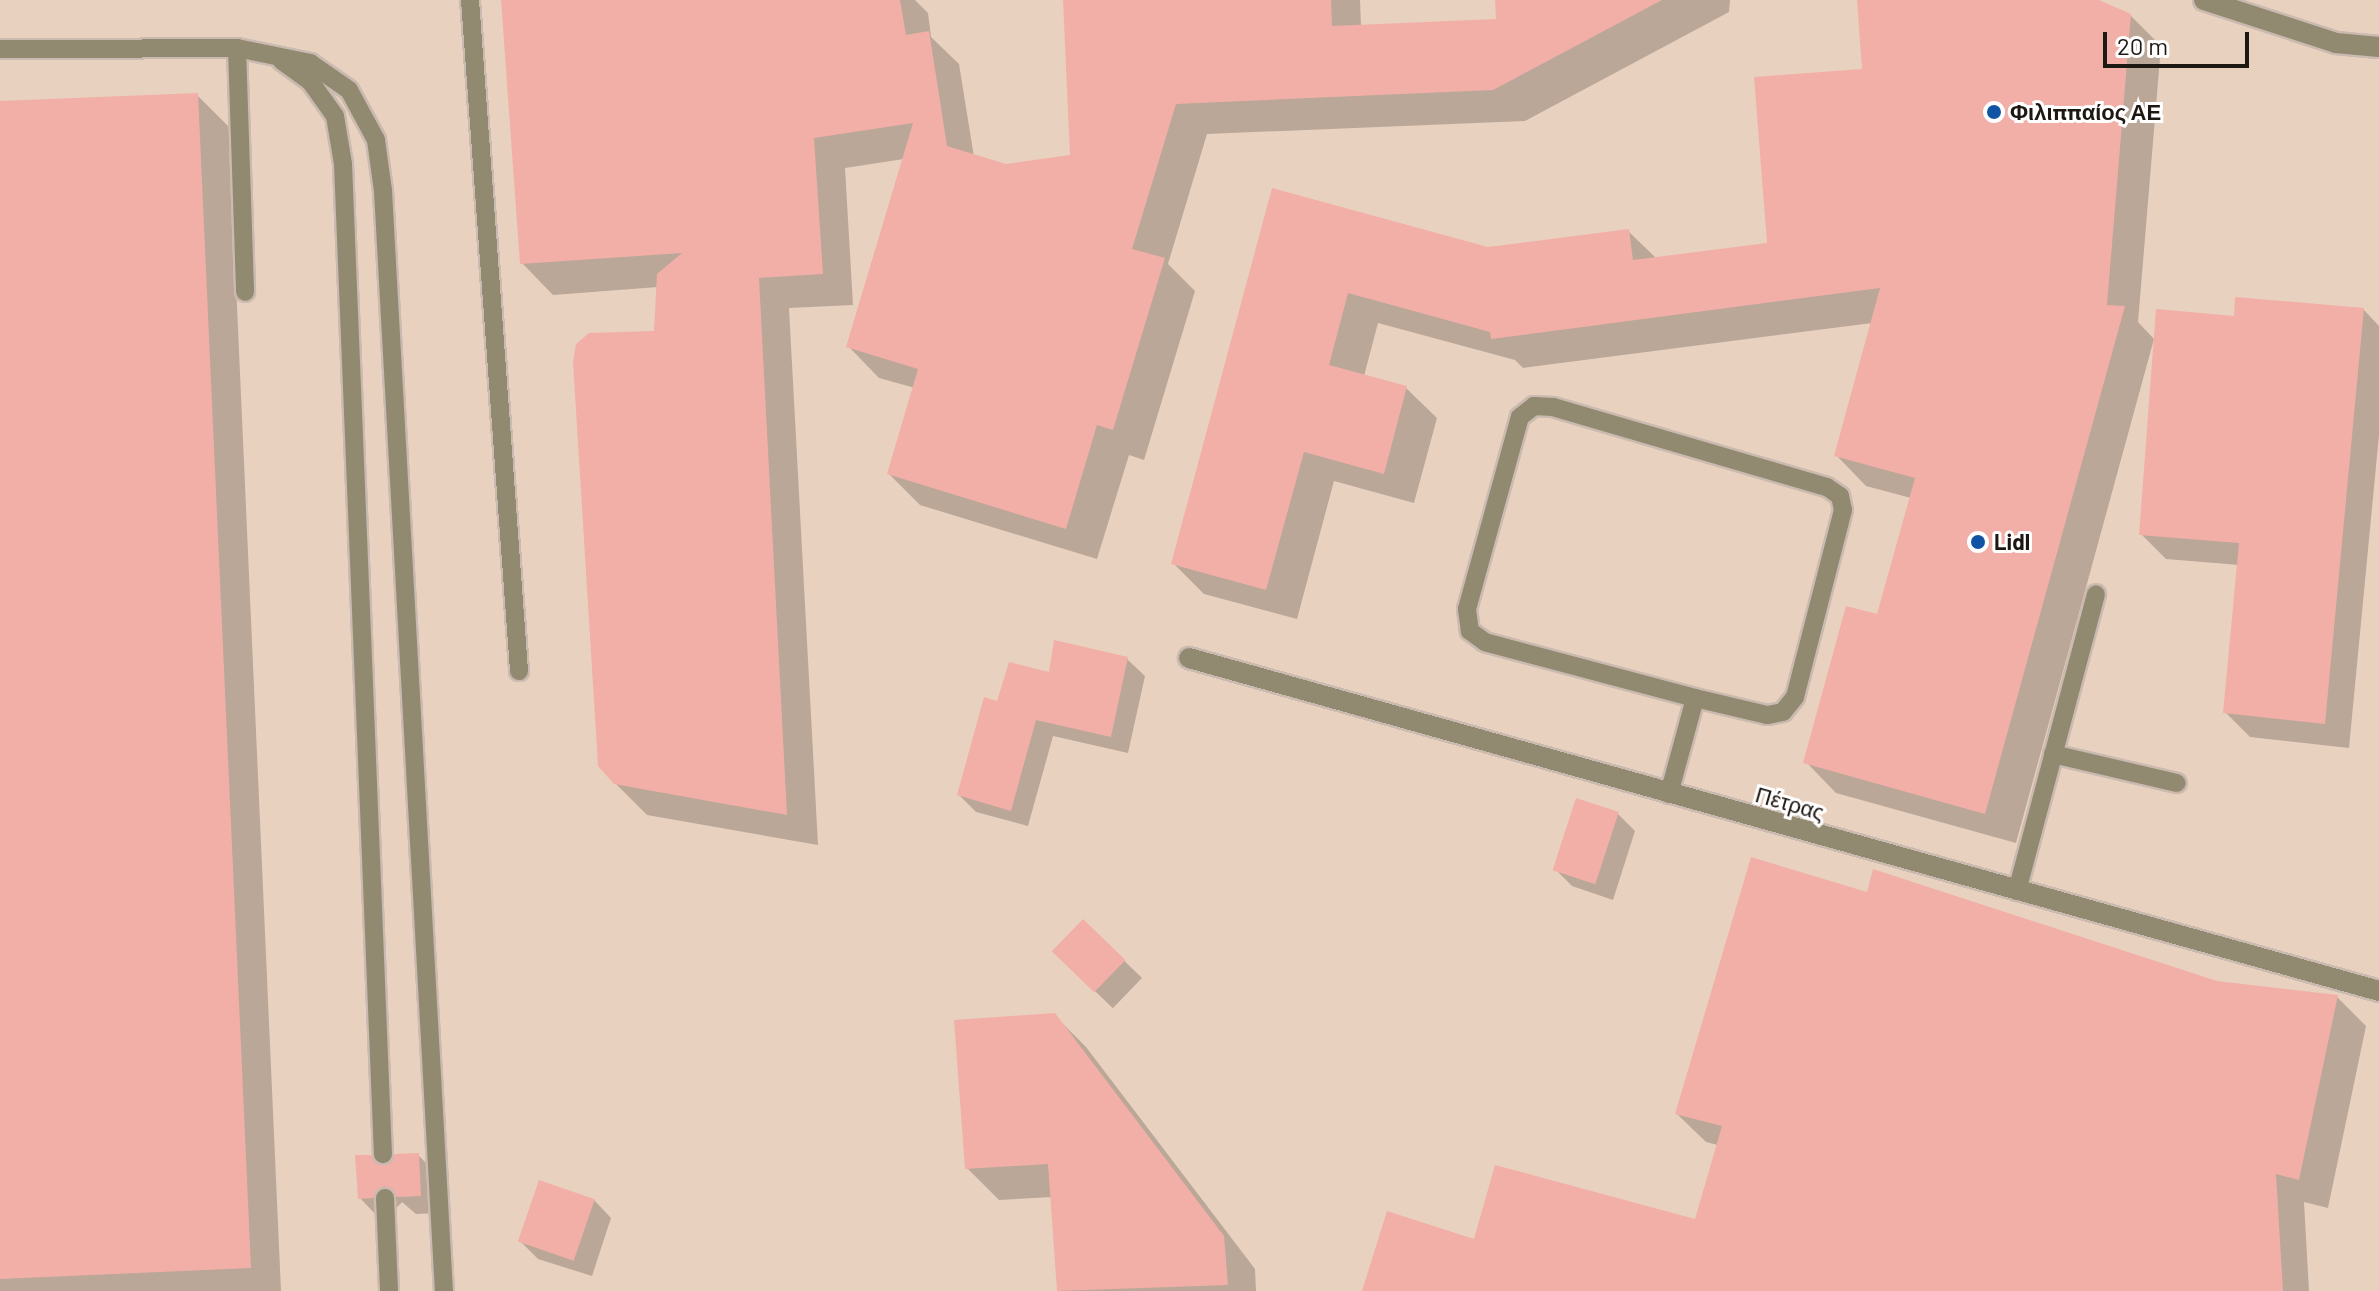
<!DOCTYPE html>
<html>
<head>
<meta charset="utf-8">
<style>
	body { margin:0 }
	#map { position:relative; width:2379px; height:1291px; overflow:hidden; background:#f0ded1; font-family:Barlow,sans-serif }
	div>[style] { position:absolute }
	.built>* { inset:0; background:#e9d1bf; transform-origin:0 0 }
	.shadow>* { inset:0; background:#0003; transform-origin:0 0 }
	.building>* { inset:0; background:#f2afa8; transform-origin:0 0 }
	.roads { filter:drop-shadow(2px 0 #cabaaf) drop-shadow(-2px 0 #cabaaf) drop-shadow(0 2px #cabaaf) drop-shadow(0 -2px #cabaaf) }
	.lane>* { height:18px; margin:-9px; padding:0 9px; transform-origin:9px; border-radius:9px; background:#928971 }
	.street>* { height:20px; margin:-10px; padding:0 10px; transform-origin:10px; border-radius:10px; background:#928971 }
	.dots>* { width:22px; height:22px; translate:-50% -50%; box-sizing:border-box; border:4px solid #fff; border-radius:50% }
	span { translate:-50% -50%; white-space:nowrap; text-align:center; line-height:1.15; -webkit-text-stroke:6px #fff; paint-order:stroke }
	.poi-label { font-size:22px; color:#1e1813; font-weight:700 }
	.left { translate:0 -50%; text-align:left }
	.street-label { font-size:22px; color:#1e1813 }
	.scale { position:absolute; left:2103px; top:32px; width:146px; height:36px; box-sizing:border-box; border:4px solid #1e1813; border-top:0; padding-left:10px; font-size:24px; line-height:28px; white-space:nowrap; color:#1e1813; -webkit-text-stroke:6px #fff; paint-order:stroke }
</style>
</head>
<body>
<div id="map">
	<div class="built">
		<i style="left:0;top:0;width:2379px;height:1291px"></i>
	</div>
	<div class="shadow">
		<i style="clip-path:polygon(503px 0,915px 0,928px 13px,931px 37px,959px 64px,974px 157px,1005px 166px,1072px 157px,1065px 0,1360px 0,1361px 27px,1498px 21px,1497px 0,1730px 0,1729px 12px,1525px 121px,1207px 134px,1168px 264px,1195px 291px,1144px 460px,1129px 455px,1097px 559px,920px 505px,889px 474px,915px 388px,879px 378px,848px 346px,904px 159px,845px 168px,853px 305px,789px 308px,818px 845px,647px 815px,615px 783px,658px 287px,553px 295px,522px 263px)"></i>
		<i style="clip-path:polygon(1859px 0,2094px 0,2130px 15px,2161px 46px,2138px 322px,2154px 339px,2016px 843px,1836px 793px,1806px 762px,1878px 617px,1911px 498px,1866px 486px,1836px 455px,1872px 323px,1523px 368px,1515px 360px,1378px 323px,1364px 376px,1406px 388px,1437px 418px,1414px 503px,1334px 481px,1297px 619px,1204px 594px,1174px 564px,1274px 190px,1488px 249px,1628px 231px,1657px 259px,1769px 245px,1864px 71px)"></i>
		<i style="clip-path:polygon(197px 95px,229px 127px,281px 1291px,0 1291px,0 103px)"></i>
		<i style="clip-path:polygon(2364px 310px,2379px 326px,2379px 435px,2349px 748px,2250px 737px,2225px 712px,2239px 565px,2166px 559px,2141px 534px,2236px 318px)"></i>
		<i style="clip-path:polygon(1127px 659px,1145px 676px,1128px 753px,1053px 736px,1028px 826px,976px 812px,959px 795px,999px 704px,1050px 675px)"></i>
		<i style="clip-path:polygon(1618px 814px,1635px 831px,1613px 900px,1572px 886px,1555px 869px)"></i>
		<i style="clip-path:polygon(1869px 894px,2217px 983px,2337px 997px,2366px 1026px,2328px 1208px,2304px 1202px,2309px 1291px,1364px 1291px,1475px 1242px,1696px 1222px,1718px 1145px,1706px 1142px,1677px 1114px)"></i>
		<i style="left:1083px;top:921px;width:82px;height:42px;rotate:44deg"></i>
		<i style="clip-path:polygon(1054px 1015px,1086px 1047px,1255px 1269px,1256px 1291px,1059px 1291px,1052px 1197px,999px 1200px,967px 1168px)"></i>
		<i style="clip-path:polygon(418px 1155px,435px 1172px,437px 1213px,416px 1214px,402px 1202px,390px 1215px,377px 1216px,360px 1198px,384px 1169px)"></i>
		<i style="clip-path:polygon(594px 1200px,611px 1218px,592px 1276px,538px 1259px,521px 1242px)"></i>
	</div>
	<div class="building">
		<i style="clip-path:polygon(501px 0,900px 0,906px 35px,929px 31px,947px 146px,1006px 164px,1070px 155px,1063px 0,1331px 0,1332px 26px,1496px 19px,1495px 0,1662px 0,1493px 90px,1176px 104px,1132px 249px,1165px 258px,1113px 430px,1097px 425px,1066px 529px,887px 474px,918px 369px,846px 347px,913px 123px,814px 138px,823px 274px,759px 278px,787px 815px,614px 784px,598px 766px,573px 362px,576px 344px,589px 333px,654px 331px,657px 274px,682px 253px,520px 264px)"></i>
		<i style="clip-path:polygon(1857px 0,2099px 0,2131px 14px,2107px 305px,2125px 306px,1985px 814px,1803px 763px,1846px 606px,1877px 614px,1915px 478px,1834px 456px,1880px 288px,1491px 339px,1490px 332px,1348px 293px,1329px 365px,1407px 386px,1384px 474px,1304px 452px,1266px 590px,1171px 564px,1272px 188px,1488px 247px,1629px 229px,1633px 260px,1767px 243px,1754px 77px,1862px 69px)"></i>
		<i style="clip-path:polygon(198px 93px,251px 1268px,0 1279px,0 101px)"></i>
		<i style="clip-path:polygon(2235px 297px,2364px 308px,2325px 724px,2223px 713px,2239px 543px,2139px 535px,2156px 309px,2234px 316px)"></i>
		<i style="clip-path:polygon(1054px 640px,1128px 657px,1111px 737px,1036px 720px,1011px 811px,957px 795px,984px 697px,997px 701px,1009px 662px,1049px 672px)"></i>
		<i style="left:1576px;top:798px;width:45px;height:76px;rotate:18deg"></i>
		<i style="clip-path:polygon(1751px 857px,1867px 892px,1873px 869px,2217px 981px,2338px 995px,2299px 1180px,2276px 1174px,2283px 1291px,1362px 1291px,1387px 1211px,1474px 1239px,1495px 1165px,1695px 1219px,1722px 1126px,1675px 1114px)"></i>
		<i style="left:1083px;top:919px;width:59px;height:45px;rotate:44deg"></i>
		<i style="clip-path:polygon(1055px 1013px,1224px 1236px,1228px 1285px,1057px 1291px,1048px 1164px,965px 1169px,954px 1020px)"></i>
		<i style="clip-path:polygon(419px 1153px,421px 1196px,397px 1197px,384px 1186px,373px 1198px,358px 1199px,355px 1155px,371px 1155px,384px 1166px,395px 1154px)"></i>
		<i style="left:539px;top:1180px;width:59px;height:65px;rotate:19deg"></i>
	</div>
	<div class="roads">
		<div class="lane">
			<i style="left:470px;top:0;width:673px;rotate:85.82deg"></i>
			<i style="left:237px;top:48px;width:75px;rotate:11.6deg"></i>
			<i style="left:310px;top:63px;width:47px;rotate:34.7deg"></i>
			<i style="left:349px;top:90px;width:57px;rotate:61.6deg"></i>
			<i style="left:376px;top:140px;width:51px;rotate:82.2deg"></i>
			<i style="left:383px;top:191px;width:1102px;rotate:86.83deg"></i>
			<i style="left:0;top:49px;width:237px;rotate:-0.2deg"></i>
			<i style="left:237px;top:48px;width:244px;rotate:88.1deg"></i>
			<i style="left:282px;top:61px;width:34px;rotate:36deg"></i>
			<i style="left:310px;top:81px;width:43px;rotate:54.5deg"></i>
			<i style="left:335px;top:116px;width:49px;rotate:80.5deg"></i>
			<i style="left:343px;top:164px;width:991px;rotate:87.69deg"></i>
			<i style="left:1534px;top:406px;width:19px;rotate:3deg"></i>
			<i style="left:1553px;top:407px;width:285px;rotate:16.3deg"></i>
			<i style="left:1827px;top:487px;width:16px;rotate:35deg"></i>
			<i style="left:1840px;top:496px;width:14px;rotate:78deg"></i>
			<i style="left:1843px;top:510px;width:193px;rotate:104.4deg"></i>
			<i style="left:1795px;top:697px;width:19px;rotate:129deg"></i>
			<i style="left:1783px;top:712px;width:16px;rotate:169deg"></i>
			<i style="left:1767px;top:715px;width:74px;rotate:-166.7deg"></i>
			<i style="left:1695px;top:698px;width:217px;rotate:-165.1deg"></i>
			<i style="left:1485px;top:642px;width:19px;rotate:-144deg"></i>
			<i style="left:1470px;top:631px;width:22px;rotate:-98deg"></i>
			<i style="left:1467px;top:609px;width:199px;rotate:-74.6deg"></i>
			<i style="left:1520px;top:417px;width:18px;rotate:-38deg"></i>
			<i style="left:2053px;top:754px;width:127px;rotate:13.2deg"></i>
			<i style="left:1669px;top:794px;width:99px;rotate:-74.8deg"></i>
			<i style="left:2017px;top:891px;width:307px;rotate:-75.1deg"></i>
			<i style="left:385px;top:1198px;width:93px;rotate:87.5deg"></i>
		</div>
		<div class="street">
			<i style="left:2204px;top:0;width:139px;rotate:18deg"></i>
			<i style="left:2336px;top:43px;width:43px;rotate:5.3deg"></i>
			<i style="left:1189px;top:658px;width:1236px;rotate:15.63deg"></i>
		</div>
	</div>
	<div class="dots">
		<i style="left:1994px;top:112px;background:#1254a4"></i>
		<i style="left:1978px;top:542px;background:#1254a4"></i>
	</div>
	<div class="poi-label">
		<span class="left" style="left:2010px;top:112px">Φιλιππαίος ΑΕ</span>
		<span class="left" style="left:1994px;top:542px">Lidl</span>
	</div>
	<div class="street-label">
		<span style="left:1790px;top:803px;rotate:16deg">Πέτρας</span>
	</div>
	<div class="scale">20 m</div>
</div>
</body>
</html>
